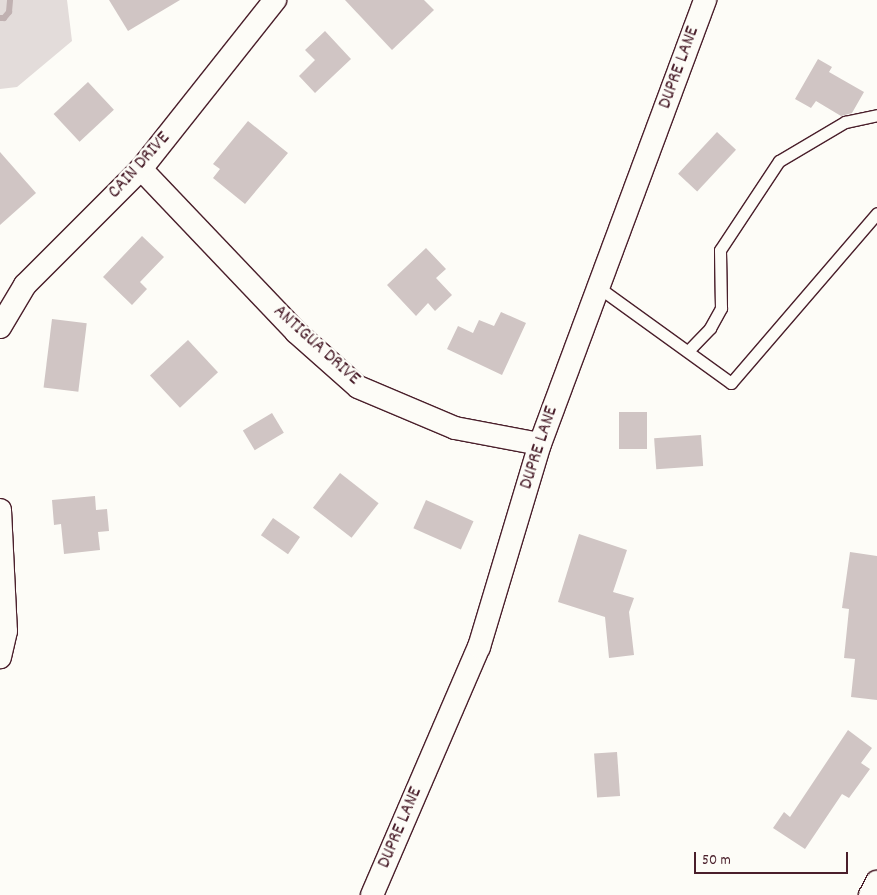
<!DOCTYPE html>
<html>
<head>
<meta charset="utf-8">
<style>
	body { margin:0 }
	#map { position:relative; width:877px; height:895px; overflow:hidden; background:#fdfcf7; font-family:Dekko,sans-serif }
	div>[style] { position:absolute }
	.green>* { inset:0; background:#e3dcda }
	.stream>* { height:6px; margin:-3px; padding:0 3px; transform-origin:3px; border-radius:3px; background:#c0b1b1 }
	.building>* { inset:0; background:#d0c5c4; transform-origin:0 0 }
	.roads { filter:drop-shadow(1px 0 #4a1f2b) drop-shadow(-1px 0 #4a1f2b) drop-shadow(0 1px #4a1f2b) drop-shadow(0 -1px #4a1f2b) }
	.service>* { height:11px; margin:-5.5px; padding:0 5.5px; transform-origin:5.5px; border-radius:5.5px; background:#fdfcf7 }
	.minor>* { height:22px; margin:-11px; padding:0 11px; transform-origin:11px; border-radius:11px; background:#fdfcf7 }
	span { translate:-50% -50%; white-space:nowrap; text-align:center; line-height:1.15; -webkit-text-stroke:5px #fdfcf7; paint-order:stroke }
	.street-label { font-size:19px; color:#4a1f2b }
	.scale { position:absolute; left:694px; top:852px; width:154px; height:22px; box-sizing:border-box; border:2px solid #4a1f2b; border-top:0; padding-left:6px; font-size:15px; line-height:18px; white-space:nowrap; color:#4a1f2b; -webkit-text-stroke:4px #fdfcf7; paint-order:stroke }
</style>
</head>
<body>
<div id="map">
	<div class="green">
		<i style="clip-path:polygon(0 0,67px 0,72px 41px,17px 87px,0 89px)"></i>
	</div>
	<div class="stream">
		<i style="left:0;top:18px;width:4px"></i>
		<i style="left:4px;top:18px;width:8px;rotate:-50deg"></i>
		<i style="left:9px;top:12px;width:12px;rotate:-85deg"></i>
	</div>
	<div class="building">
		<i style="clip-path:polygon(109px 0,180px 0,128px 31px)"></i>
		<i style="clip-path:polygon(345px 0,424px 0,434px 10px,392px 50px)"></i>
		<i style="clip-path:polygon(325px 31px,351px 59px,315px 93px,299px 76px,315px 60px,305px 50px)"></i>
		<i style="clip-path:polygon(818px 59px,832px 67px,829px 72px,864px 92px,852px 113px,841px 116px,816px 101px,811px 108px,795px 99px)"></i>
		<i style="left:88px;top:82px;width:38px;height:47px;rotate:47deg"></i>
		<i style="clip-path:polygon(248px 121px,288px 153px,245px 204px,213px 178px,220px 169px,213px 164px)"></i>
		<i style="left:717px;top:132px;width:26px;height:57px;rotate:43deg"></i>
		<i style="clip-path:polygon(0 152px,36px 193px,0 225px)"></i>
		<i style="clip-path:polygon(142px 236px,164px 257px,140px 282px,147px 289px,132px 305px,103px 277px)"></i>
		<i style="clip-path:polygon(426px 248px,446px 269px,436px 278px,452px 295px,435px 311px,428px 303px,416px 316px,387px 285px)"></i>
		<i style="clip-path:polygon(501px 312px,526px 323px,502px 375px,447px 349px,458px 326px,473px 333px,479px 320px,494px 326px)"></i>
		<i style="left:52px;top:319px;width:35px;height:69px;rotate:7deg"></i>
		<i style="left:188px;top:340px;width:44px;height:52px;rotate:47deg"></i>
		<i style="left:619px;top:412px;width:28px;height:37px"></i>
		<i style="left:272px;top:413px;width:23px;height:34px;rotate:59deg"></i>
		<i style="left:701px;top:435px;width:31px;height:47px;rotate:86deg"></i>
		<i style="left:340px;top:473px;width:49px;height:44px;rotate:38deg"></i>
		<i style="clip-path:polygon(95px 496px,96px 510px,107px 509px,109px 531px,98px 532px,100px 550px,64px 554px,61px 524px,54px 525px,52px 500px)"></i>
		<i style="left:426px;top:500px;width:52px;height:31px;rotate:24deg"></i>
		<i style="left:273px;top:518px;width:33px;height:21px;rotate:35deg"></i>
		<i style="clip-path:polygon(579px 534px,627px 550px,613px 592px,634px 598px,629px 612px,634px 655px,609px 658px,605px 617px,558px 602px)"></i>
		<i style="clip-path:polygon(850px 552px,877px 556px,877px 700px,851px 697px,855px 659px,844px 658px,849px 609px,842px 608px)"></i>
		<i style="clip-path:polygon(848px 730px,872px 748px,861px 763px,870px 769px,849px 798px,842px 794px,805px 849px,773px 828px,784px 812px,790px 817px)"></i>
		<i style="left:617px;top:752px;width:44px;height:23px;rotate:86deg"></i>
	</div>
	<div class="roads">
		<div class="service">
			<i style="left:598px;top:287px;width:164px;rotate:35.8deg"></i>
			<i style="left:731px;top:383px;width:224px;rotate:-49.3deg"></i>
			<i style="left:688px;top:351px;width:32px;rotate:-46deg"></i>
			<i style="left:710px;top:328px;width:23px;rotate:-61deg"></i>
			<i style="left:721px;top:308px;width:58px;rotate:-91deg"></i>
			<i style="left:720px;top:250px;width:107px;rotate:-56.5deg"></i>
			<i style="left:779px;top:161px;width:77px;rotate:-30.6deg"></i>
			<i style="left:845px;top:122px;width:33px;rotate:-12deg"></i>
		</div>
		<div class="minor">
			<i style="left:141px;top:169px;width:225px;rotate:46.4deg"></i>
			<i style="left:296px;top:332px;width:83px;rotate:41.6deg"></i>
			<i style="left:358px;top:387px;width:105px;rotate:22.9deg"></i>
			<i style="left:455px;top:428px;width:86px;rotate:10.7deg"></i>
			<i style="left:0;top:327px;width:49px;rotate:-59.2deg"></i>
			<i style="left:25px;top:285px;width:164px;rotate:-45deg"></i>
			<i style="left:141px;top:169px;width:216px;rotate:-51.6deg"></i>
			<i style="left:0;top:510px;width:121px;rotate:87.2deg"></i>
			<i style="left:6px;top:631px;width:27px;rotate:103deg"></i>
			<i style="left:372px;top:895px;width:270px;rotate:-66.7deg"></i>
			<i style="left:479px;top:647px;width:212px;rotate:-73.3deg"></i>
			<i style="left:540px;top:444px;width:474px;rotate:-69.6deg"></i>
			<i style="left:870px;top:895px;width:15px;rotate:-62deg"></i>
		</div>
	</div>
	<div class="street-label">
		<span style="left:680px;top:68px;rotate:-70deg">DUPRE LANE</span>
		<span style="left:140px;top:166px;rotate:-48deg">CAIN DRIVE</span>
		<span style="left:316px;top:346px;rotate:42deg">ANTIGUA DRIVE</span>
		<span style="left:540px;top:448px;rotate:-72deg">DUPRE LANE</span>
		<span style="left:401px;top:828px;rotate:-67deg">DUPRE LANE</span>
	</div>
	<div class="scale">50 m</div>
</div>
</body>
</html>
